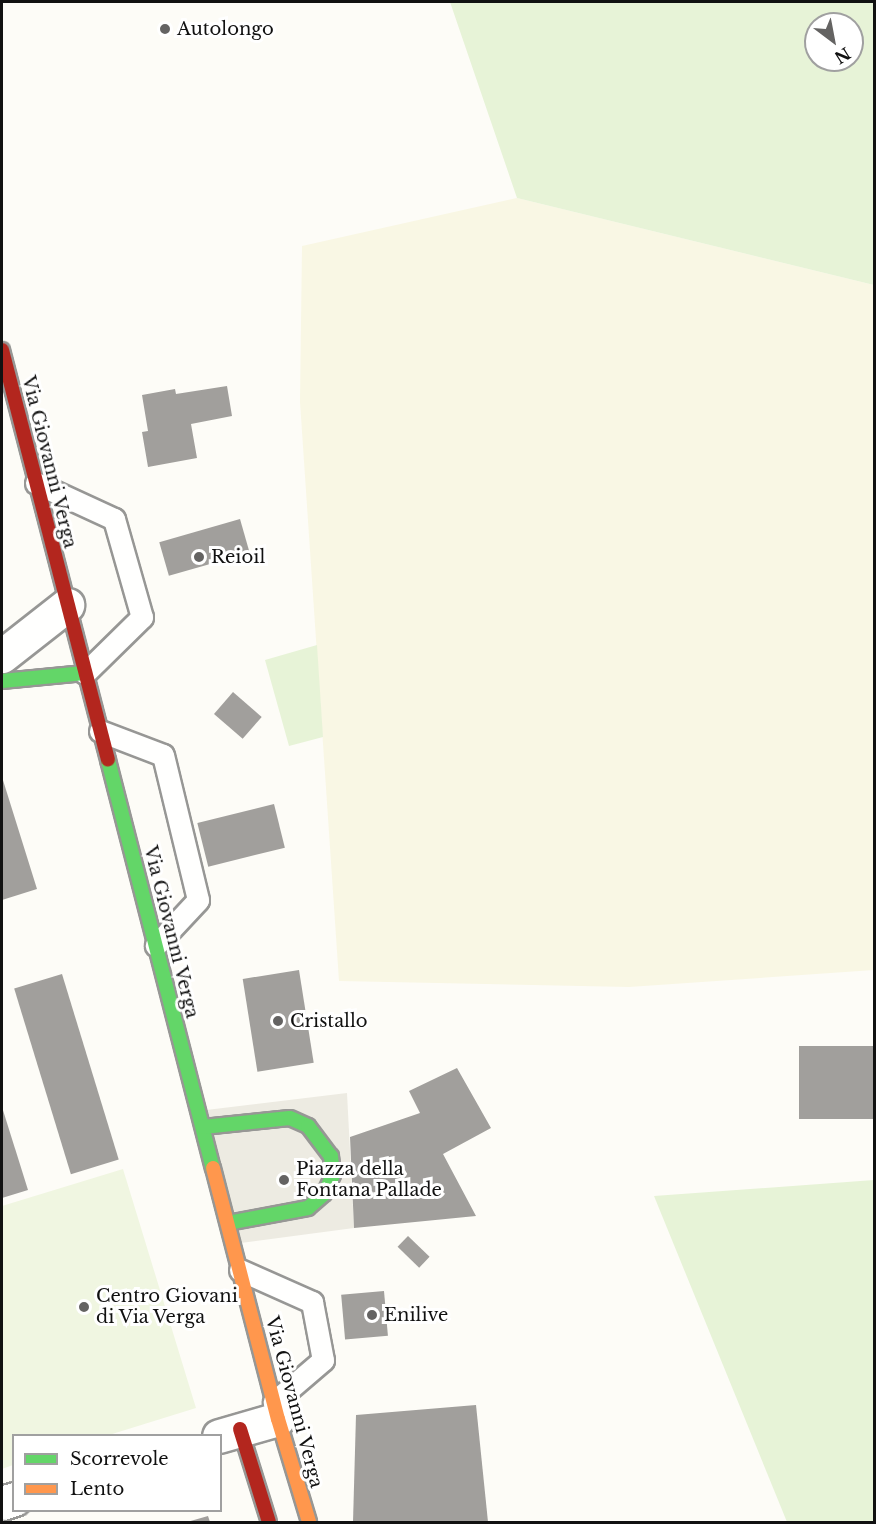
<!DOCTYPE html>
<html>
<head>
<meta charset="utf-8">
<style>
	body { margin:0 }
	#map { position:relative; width:876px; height:1524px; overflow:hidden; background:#fdfcf7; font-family:"Libre Baskerville",serif }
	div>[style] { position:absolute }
	.farmland>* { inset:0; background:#f9f7e4 }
	.green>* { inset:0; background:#e7f3d7 }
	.pitch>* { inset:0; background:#f0f6e1 }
	.plaza>* { inset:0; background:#edebe2 }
	.building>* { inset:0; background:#a19f9c; transform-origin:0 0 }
	.roads { filter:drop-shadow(2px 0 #979795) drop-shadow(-2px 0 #979795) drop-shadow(0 2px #979795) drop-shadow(0 -2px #979795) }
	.lane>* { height:21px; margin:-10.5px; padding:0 10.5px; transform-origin:10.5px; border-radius:10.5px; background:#fffffe }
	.street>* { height:33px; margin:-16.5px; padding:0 16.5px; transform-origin:16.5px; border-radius:16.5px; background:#fffffe }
	.fast>* { height:14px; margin:-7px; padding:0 7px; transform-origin:7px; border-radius:7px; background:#63d668 }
	.slow>* { height:14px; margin:-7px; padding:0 7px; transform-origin:7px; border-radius:7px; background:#ff974d }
	.jam>* { height:14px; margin:-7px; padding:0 7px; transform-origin:7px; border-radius:7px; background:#b3261e }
	.dots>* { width:16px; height:16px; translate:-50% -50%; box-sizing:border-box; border:3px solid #fff; border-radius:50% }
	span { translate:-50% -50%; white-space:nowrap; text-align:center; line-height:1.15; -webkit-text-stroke:6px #fff; paint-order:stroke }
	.poi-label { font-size:18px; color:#111 }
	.left { translate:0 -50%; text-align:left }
	.street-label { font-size:18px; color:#111 }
	.frame { position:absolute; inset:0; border:3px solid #111; pointer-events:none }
	.legend { position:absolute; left:12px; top:1434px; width:210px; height:78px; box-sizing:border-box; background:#fff; border:2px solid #a0a0a0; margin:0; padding:8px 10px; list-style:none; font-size:18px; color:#111 }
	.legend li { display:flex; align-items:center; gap:12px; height:30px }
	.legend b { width:30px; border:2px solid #a0a0a0 }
	.north { position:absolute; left:804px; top:12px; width:60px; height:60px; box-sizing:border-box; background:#fff; border:2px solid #a0a0a0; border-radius:50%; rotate:148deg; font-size:16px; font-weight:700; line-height:24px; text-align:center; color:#111 }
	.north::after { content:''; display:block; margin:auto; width:21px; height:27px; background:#646362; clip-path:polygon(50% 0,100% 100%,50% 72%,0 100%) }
</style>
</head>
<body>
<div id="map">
	<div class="farmland">
		<i style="clip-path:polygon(517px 198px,874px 285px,874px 970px,629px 987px,339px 981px,300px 402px,302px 246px)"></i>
	</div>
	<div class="green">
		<i style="clip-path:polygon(evenodd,450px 2px,874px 2px,874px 285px,517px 198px,450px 2px,816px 24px,852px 24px,852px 60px,816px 60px,816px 24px)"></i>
		<i style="clip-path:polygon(317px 645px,323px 737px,289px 746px,265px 660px)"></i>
		<i style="clip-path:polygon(874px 1180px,874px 1522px,787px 1522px,654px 1196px)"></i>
	</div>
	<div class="pitch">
		<i style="clip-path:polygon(123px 1169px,196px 1408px,109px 1435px,14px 1436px,13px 1465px,2px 1469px,2px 1206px)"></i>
	</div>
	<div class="plaza">
		<i style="clip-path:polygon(347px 1093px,354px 1228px,233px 1244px,198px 1111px)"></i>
	</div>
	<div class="building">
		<i style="clip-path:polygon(227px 386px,232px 416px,191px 424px,197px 458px,148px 467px,142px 432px,148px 431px,142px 395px,175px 389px,176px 394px)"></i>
		<i style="left:240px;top:519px;width:35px;height:84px;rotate:74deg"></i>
		<i style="left:233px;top:692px;width:38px;height:29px;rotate:41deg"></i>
		<i style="clip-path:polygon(2px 777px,37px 889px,2px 900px)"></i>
		<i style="left:274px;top:804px;width:45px;height:79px;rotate:76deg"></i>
		<i style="left:299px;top:970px;width:94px;height:57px;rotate:81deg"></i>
		<i style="left:62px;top:974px;width:194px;height:50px;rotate:73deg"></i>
		<i style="left:874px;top:1046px;width:73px;height:75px;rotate:90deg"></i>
		<i style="clip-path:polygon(457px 1068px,491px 1128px,443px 1154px,476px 1216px,354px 1228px,350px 1137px,420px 1113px,409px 1091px)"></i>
		<i style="clip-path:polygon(2px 1107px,28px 1190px,2px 1198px)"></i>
		<i style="left:408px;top:1236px;width:30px;height:15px;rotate:44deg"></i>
		<i style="left:384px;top:1291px;width:45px;height:43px;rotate:85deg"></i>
		<i style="clip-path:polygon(476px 1405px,488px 1522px,353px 1522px,356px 1415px)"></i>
		<i style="clip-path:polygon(208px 1516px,210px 1522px,187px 1522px)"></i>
	</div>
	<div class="roads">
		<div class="lane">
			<i style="left:36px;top:483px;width:86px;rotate:24.8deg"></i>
			<i style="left:114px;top:519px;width:102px;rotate:74.1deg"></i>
			<i style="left:142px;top:617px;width:80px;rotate:135.5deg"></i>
			<i style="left:100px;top:731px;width:67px;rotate:20.9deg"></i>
			<i style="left:163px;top:755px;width:149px;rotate:76.4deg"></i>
			<i style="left:198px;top:900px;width:62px;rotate:133deg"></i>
			<i style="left:240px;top:1270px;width:79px;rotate:24deg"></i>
			<i style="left:312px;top:1302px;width:59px;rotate:79.3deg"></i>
			<i style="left:323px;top:1360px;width:65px;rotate:139.4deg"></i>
		</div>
		<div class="street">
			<i style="left:2px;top:656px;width:83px;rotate:-38.1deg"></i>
			<i style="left:219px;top:1436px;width:61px;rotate:-16.1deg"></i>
			<i style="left:2px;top:1503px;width:13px;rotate:-18deg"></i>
		</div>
		<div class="fast">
			<i style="left:2px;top:681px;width:83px;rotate:-5.5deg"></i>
			<i style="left:108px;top:760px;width:421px;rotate:75.6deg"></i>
			<i style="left:203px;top:1127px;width:87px;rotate:-5.9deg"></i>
			<i style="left:290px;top:1118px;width:20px;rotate:24deg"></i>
			<i style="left:308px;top:1126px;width:38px;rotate:53deg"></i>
			<i style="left:331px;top:1156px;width:19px;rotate:84deg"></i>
			<i style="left:333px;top:1175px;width:21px;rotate:115deg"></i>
			<i style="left:324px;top:1194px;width:21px;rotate:139deg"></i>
			<i style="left:308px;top:1208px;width:81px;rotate:169.4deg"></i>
		</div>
		<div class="slow">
			<i style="left:213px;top:1168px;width:259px;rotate:75.5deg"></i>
			<i style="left:278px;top:1419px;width:108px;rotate:73.2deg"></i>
		</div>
		<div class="jam">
			<i style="left:2px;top:350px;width:423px;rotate:75.5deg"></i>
			<i style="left:240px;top:1429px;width:97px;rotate:72.7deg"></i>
		</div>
	</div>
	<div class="dots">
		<i style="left:165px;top:29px;background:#646362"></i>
		<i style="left:199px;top:557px;background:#646362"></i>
		<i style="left:278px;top:1021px;background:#646362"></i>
		<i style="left:284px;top:1180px;background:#646362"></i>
		<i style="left:84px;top:1307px;background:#646362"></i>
		<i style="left:372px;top:1315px;background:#646362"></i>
	</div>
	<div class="poi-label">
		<span class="left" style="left:177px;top:29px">Autolongo</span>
		<span class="left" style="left:211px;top:557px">Reioil</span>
		<span class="left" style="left:290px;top:1021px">Cristallo</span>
		<span class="left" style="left:296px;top:1180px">Piazza della<br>Fontana Pallade</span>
		<span class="left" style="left:96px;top:1307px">Centro Giovani<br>di Via Verga</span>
		<span class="left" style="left:384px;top:1315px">Enilive</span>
	</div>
	<div class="street-label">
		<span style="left:49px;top:462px;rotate:76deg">Via Giovanni Verga</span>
		<span style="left:171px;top:932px;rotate:76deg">Via Giovanni Verga</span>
		<span style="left:294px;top:1402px;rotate:75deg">Via Giovanni Verga</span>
	</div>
	<div class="frame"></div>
	<ul class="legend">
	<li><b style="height:8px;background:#63d668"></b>Scorrevole</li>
	<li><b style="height:8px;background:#ff974d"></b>Lento</li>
	</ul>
	<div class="north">N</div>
</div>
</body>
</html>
